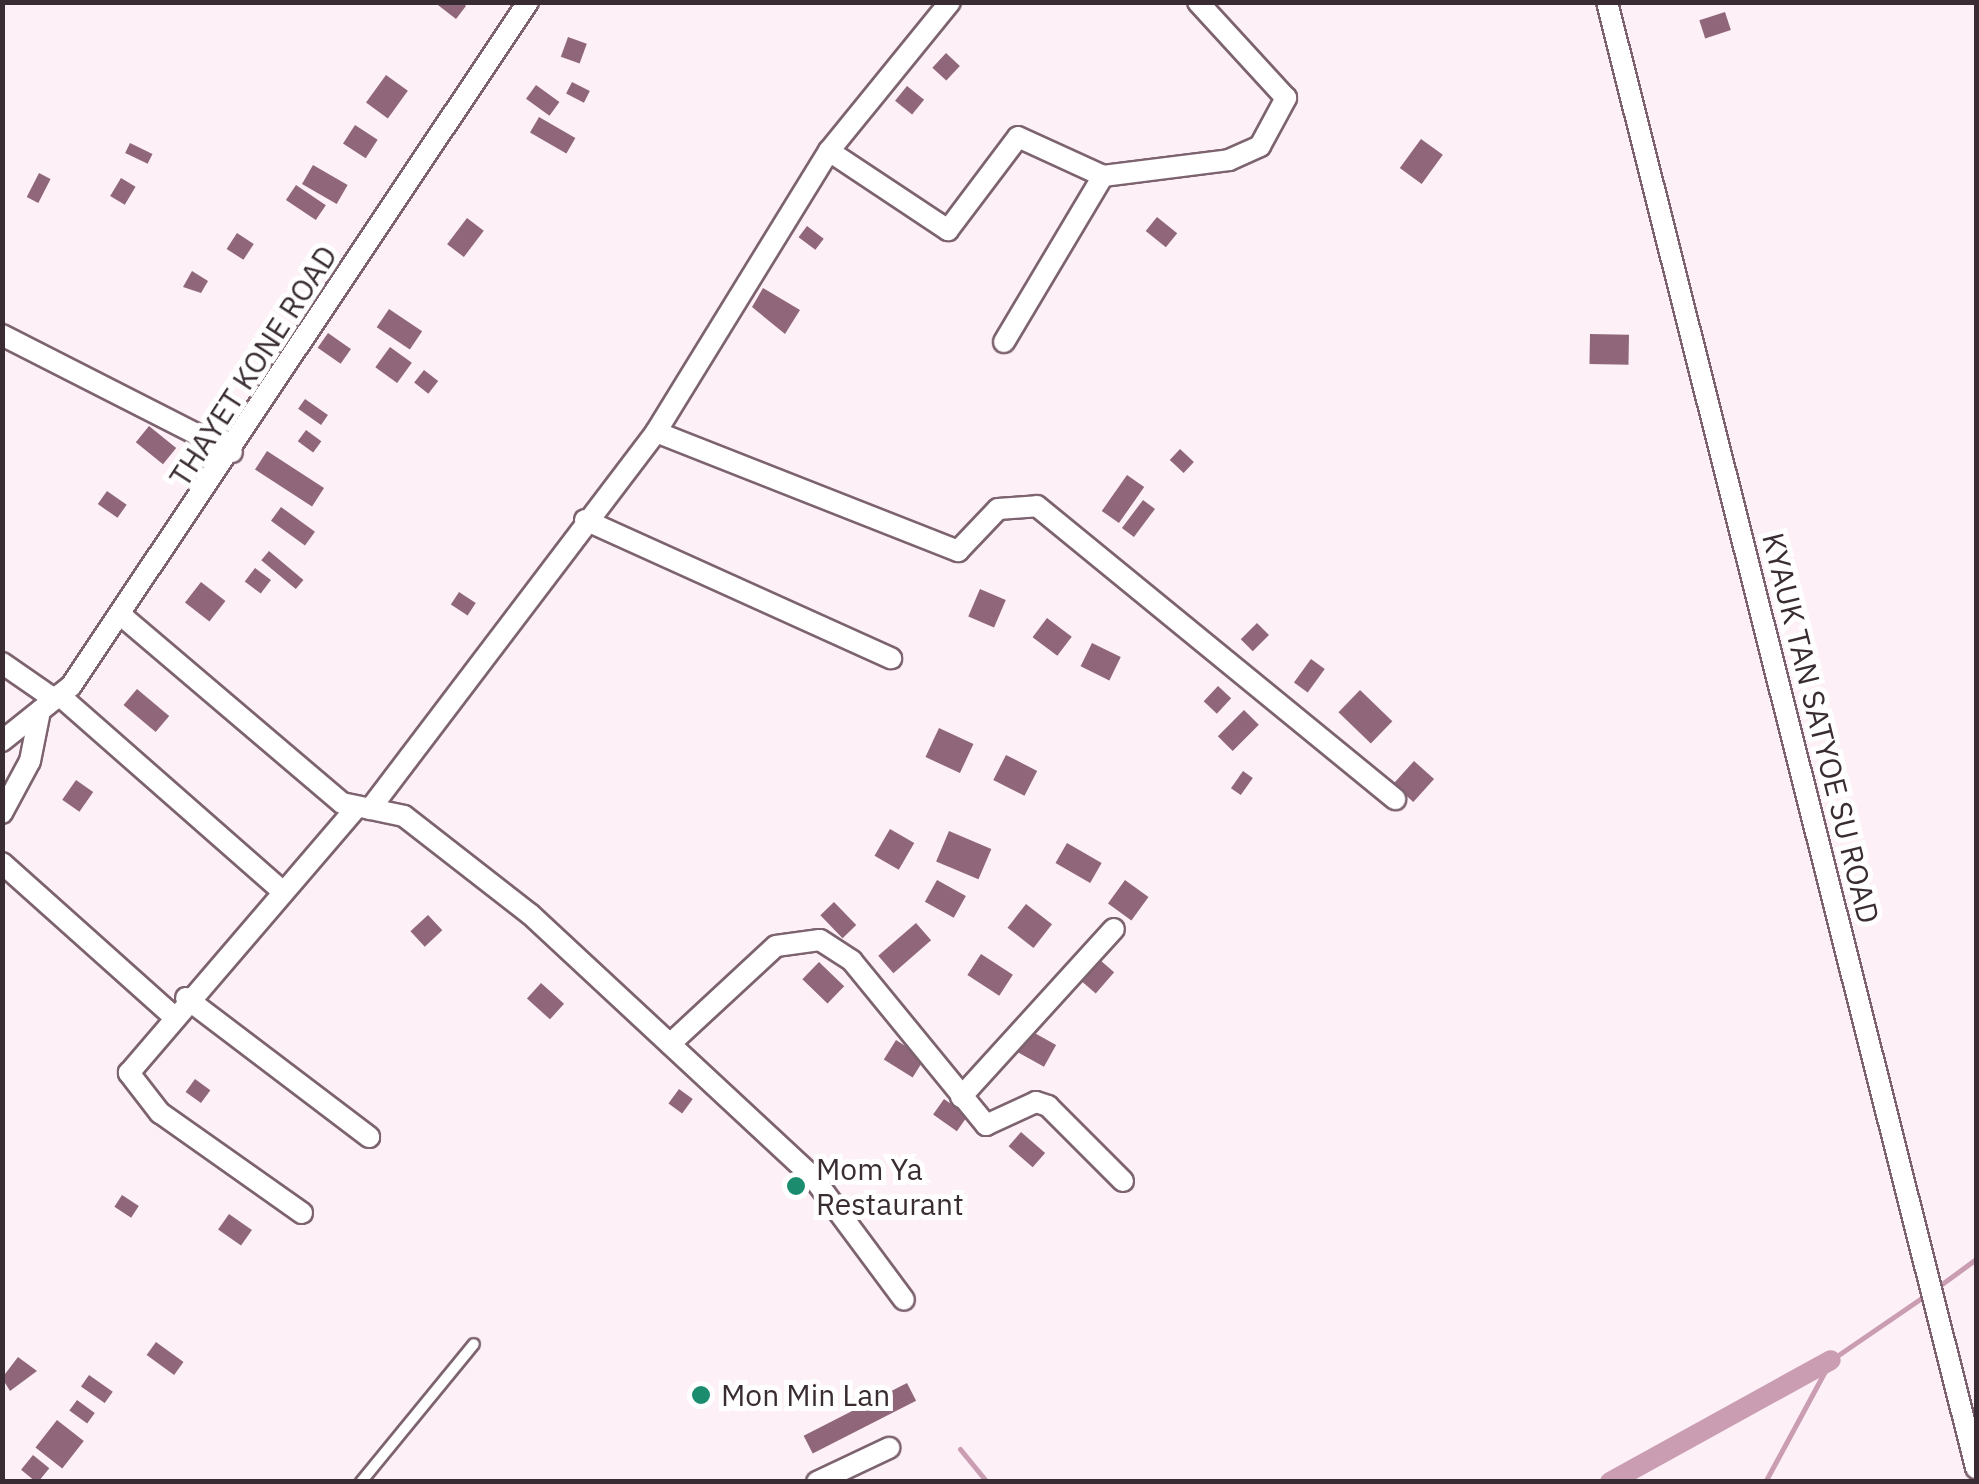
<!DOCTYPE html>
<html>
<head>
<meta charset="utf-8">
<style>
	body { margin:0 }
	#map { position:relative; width:1979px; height:1484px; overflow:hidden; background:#fdf0f6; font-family:"IBM Plex Sans",sans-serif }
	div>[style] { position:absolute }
	.stream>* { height:5px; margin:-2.5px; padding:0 2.5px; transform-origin:2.5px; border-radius:2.5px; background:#ca9db2 }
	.canal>* { height:20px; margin:-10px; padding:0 10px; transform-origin:10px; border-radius:10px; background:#ca9db2 }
	.building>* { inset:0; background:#90677a; transform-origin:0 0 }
	.roads { filter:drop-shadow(2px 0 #7d636f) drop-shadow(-2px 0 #7d636f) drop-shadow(0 2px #7d636f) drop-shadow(0 -2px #7d636f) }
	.service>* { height:10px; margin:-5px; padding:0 5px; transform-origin:5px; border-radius:5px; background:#fff }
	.minor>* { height:20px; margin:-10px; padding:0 10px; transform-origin:10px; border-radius:10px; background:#fff }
	.dots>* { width:28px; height:28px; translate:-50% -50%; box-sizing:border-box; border:5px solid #fff; border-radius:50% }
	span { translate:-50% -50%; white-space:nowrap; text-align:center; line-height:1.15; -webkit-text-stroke:10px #fff; paint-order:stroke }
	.street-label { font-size:30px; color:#392d33 }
	.poi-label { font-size:30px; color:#392d33 }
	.left { translate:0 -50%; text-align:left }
	.frame { position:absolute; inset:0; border:5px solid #392d33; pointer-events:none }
</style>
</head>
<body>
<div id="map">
	<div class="stream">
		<i style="left:1935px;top:1289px;width:51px;rotate:-36.2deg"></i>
		<i style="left:960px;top:1449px;width:43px;rotate:50.7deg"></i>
		<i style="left:1765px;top:1482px;width:139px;rotate:-61.6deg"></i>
		<i style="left:1831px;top:1360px;width:115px;rotate:-34.4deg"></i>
	</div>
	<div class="canal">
		<i style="left:1610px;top:1482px;width:252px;rotate:-28.9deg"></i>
	</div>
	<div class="building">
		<i style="clip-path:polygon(434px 2px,462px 2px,466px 6px,456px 19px)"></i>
		<i style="left:1725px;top:12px;width:19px;height:27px;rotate:72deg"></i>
		<i style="left:568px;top:37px;width:20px;height:21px;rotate:20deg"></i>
		<i style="left:946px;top:53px;width:19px;height:20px;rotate:43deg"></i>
		<i style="left:386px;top:75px;width:27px;height:34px;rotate:36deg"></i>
		<i style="left:572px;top:82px;width:20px;height:13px;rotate:27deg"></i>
		<i style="left:536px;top:85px;width:29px;height:17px;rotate:36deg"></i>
		<i style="left:907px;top:86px;width:22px;height:19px;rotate:39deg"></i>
		<i style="left:539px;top:117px;width:42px;height:18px;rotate:30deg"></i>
		<i style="left:355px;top:125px;width:27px;height:22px;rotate:33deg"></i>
		<i style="left:1421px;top:139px;width:27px;height:36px;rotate:36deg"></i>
		<i style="left:130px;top:143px;width:25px;height:11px;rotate:26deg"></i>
		<i style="left:313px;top:165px;width:40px;height:22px;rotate:30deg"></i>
		<i style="left:39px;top:173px;width:13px;height:27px;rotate:27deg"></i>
		<i style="left:121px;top:178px;width:17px;height:21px;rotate:31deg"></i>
		<i style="left:296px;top:185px;width:36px;height:18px;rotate:34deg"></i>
		<i style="left:1157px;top:217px;width:26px;height:18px;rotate:39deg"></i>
		<i style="left:467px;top:218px;width:21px;height:33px;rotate:37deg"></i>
		<i style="left:807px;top:226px;width:21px;height:14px;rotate:37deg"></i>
		<i style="left:237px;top:233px;width:20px;height:19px;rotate:33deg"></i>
		<i style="clip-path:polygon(192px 271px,208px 281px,201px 293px,183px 287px)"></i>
		<i style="clip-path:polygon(763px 288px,800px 310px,785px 334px,752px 307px)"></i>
		<i style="left:389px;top:309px;width:40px;height:22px;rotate:34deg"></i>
		<i style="left:328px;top:333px;width:28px;height:18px;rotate:35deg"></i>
		<i style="left:1590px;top:334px;width:39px;height:30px;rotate:1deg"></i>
		<i style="left:390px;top:347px;width:27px;height:25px;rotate:36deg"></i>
		<i style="left:424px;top:370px;width:18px;height:16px;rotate:38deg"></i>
		<i style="left:305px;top:399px;width:28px;height:12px;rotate:35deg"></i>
		<i style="left:149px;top:426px;width:35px;height:21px;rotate:39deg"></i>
		<i style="left:306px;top:430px;width:19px;height:14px;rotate:36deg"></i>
		<i style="left:1180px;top:449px;width:19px;height:15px;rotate:43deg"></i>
		<i style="left:267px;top:451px;width:68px;height:22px;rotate:33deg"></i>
		<i style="left:1127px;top:475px;width:21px;height:44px;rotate:35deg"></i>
		<i style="left:107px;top:491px;width:24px;height:16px;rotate:35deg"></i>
		<i style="left:1143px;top:500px;width:15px;height:35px;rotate:37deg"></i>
		<i style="left:281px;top:507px;width:42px;height:17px;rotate:36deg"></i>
		<i style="left:269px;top:551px;width:45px;height:12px;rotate:40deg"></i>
		<i style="left:255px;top:568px;width:20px;height:17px;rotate:37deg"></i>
		<i style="left:201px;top:582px;width:31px;height:26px;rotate:38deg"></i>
		<i style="left:980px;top:589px;width:28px;height:30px;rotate:23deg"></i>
		<i style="left:459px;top:592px;width:20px;height:15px;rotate:33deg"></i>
		<i style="left:1047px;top:618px;width:31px;height:24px;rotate:37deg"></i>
		<i style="left:1257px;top:623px;width:17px;height:23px;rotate:45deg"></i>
		<i style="left:1092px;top:643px;width:32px;height:26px;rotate:26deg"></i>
		<i style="left:1311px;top:659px;width:17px;height:29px;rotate:36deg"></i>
		<i style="left:1218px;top:686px;width:18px;height:21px;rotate:43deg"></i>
		<i style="left:137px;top:689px;width:42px;height:21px;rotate:40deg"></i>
		<i style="left:1360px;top:690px;width:45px;height:31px;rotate:44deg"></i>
		<i style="left:1244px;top:710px;width:21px;height:37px;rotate:45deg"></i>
		<i style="left:939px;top:728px;width:38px;height:32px;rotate:25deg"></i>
		<i style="left:1006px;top:755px;width:35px;height:28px;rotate:27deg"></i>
		<i style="left:1414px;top:761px;width:27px;height:31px;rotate:42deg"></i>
		<i style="left:1243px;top:771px;width:12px;height:21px;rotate:35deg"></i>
		<i style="left:76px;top:780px;width:21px;height:24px;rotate:35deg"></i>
		<i style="left:890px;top:829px;width:28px;height:31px;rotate:30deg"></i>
		<i style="left:949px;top:831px;width:46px;height:33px;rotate:23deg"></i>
		<i style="left:1067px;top:843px;width:40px;height:23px;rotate:30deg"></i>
		<i style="left:937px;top:880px;width:33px;height:25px;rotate:29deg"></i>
		<i style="left:1125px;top:880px;width:29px;height:29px;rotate:36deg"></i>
		<i style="left:834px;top:902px;width:32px;height:19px;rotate:46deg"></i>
		<i style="left:1026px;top:904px;width:33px;height:30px;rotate:38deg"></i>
		<i style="left:428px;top:915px;width:21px;height:24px;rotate:47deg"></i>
		<i style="left:916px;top:923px;width:23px;height:50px;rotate:49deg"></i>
		<i style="left:981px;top:954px;width:38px;height:25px;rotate:33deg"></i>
		<i style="left:1093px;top:954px;width:28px;height:28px;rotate:41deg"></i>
		<i style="left:819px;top:962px;width:35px;height:24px;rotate:44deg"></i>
		<i style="left:541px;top:983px;width:31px;height:21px;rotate:42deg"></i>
		<i style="left:1022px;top:1026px;width:39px;height:25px;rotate:29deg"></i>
		<i style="left:896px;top:1040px;width:34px;height:23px;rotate:32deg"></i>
		<i style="left:195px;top:1079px;width:19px;height:16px;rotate:36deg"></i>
		<i style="left:679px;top:1089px;width:17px;height:18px;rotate:36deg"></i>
		<i style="left:944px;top:1099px;width:29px;height:19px;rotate:35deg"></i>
		<i style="left:1021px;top:1132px;width:32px;height:19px;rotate:41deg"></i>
		<i style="left:122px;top:1195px;width:20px;height:14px;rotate:33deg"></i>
		<i style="left:229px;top:1214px;width:28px;height:19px;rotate:35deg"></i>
		<i style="left:156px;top:1342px;width:34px;height:16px;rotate:36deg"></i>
		<i style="clip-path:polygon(18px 1357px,37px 1371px,10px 1391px,2px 1378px)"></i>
		<i style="left:89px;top:1375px;width:29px;height:14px;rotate:35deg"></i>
		<i style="left:907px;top:1383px;width:20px;height:116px;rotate:63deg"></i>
		<i style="left:77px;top:1400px;width:22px;height:13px;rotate:36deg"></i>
		<i style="left:57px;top:1420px;width:34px;height:35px;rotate:38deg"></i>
		<i style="left:33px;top:1455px;width:21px;height:19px;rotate:39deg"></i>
	</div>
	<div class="roads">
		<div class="service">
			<i style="left:361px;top:1482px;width:178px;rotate:-50.7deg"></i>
		</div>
		<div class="minor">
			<i style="left:1607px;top:2px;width:1512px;rotate:75.87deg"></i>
			<i style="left:829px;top:151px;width:143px;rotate:33.6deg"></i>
			<i style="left:948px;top:230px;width:116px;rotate:-53deg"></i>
			<i style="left:1018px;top:137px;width:94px;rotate:24.6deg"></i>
			<i style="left:1103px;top:176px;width:127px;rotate:-7.2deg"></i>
			<i style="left:1229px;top:160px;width:34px;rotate:-24deg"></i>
			<i style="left:1260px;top:146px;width:55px;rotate:-61.6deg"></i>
			<i style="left:1286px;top:98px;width:130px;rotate:-132.5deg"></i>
			<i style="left:2px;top:335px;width:258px;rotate:27deg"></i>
			<i style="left:1004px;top:342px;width:193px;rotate:-59.2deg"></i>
			<i style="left:656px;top:432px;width:325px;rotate:21.5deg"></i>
			<i style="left:958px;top:551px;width:58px;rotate:-46.4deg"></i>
			<i style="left:998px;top:509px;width:39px;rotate:-4deg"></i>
			<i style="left:1037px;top:506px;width:463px;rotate:39.3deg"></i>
			<i style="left:585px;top:520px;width:336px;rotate:24.3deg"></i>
			<i style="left:121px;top:615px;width:290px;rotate:40.4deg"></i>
			<i style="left:342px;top:803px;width:63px;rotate:11.8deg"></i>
			<i style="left:404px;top:816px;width:160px;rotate:37.9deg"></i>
			<i style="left:530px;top:914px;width:385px;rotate:42.9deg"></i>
			<i style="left:812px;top:1176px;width:154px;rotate:53.4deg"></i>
			<i style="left:2px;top:663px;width:63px;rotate:34.7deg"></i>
			<i style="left:59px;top:695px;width:297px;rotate:41.3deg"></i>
			<i style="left:2px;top:741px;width:88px;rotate:-38.6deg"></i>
			<i style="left:71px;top:686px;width:823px;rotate:-56.25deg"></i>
			<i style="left:370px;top:809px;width:473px;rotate:-52.8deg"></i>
			<i style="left:656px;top:432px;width:330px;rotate:-58.4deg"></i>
			<i style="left:829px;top:151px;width:192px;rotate:-50.9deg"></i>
			<i style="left:2px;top:813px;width:59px;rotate:-61.7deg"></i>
			<i style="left:30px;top:761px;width:51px;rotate:-78.7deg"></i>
			<i style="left:2px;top:863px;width:228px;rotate:41.8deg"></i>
			<i style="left:186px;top:998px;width:230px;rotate:37.2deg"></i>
			<i style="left:670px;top:1044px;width:144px;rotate:-42.8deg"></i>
			<i style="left:776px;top:946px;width:44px;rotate:-7.8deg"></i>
			<i style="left:820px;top:940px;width:38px;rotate:33deg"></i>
			<i style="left:852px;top:961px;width:212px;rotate:50.7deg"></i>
			<i style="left:986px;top:1125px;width:55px;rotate:-24.7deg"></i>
			<i style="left:1036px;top:1102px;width:13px;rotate:18deg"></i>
			<i style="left:1048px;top:1106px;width:106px;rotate:45deg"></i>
			<i style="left:961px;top:1097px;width:227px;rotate:-47.7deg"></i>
			<i style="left:302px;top:1213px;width:174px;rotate:-144.8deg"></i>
			<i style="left:160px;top:1113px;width:51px;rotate:-127.8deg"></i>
			<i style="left:129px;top:1073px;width:348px;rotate:-49.4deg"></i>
			<i style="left:817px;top:1482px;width:80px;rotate:-25.3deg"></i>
		</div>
	</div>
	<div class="dots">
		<i style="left:796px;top:1186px;background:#1b8d6e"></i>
		<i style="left:701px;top:1395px;background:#1b8d6e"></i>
	</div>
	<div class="street-label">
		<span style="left:253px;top:366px;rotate:-57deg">THAYET KONE ROAD</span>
		<span style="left:1821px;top:728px;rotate:76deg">KYAUK TAN SATYOE SU ROAD</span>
	</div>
	<div class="poi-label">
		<span class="left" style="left:816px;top:1186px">Mom Ya<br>Restaurant</span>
		<span class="left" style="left:721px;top:1395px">Mon Min Lan</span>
	</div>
	<div class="frame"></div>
</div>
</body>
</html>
